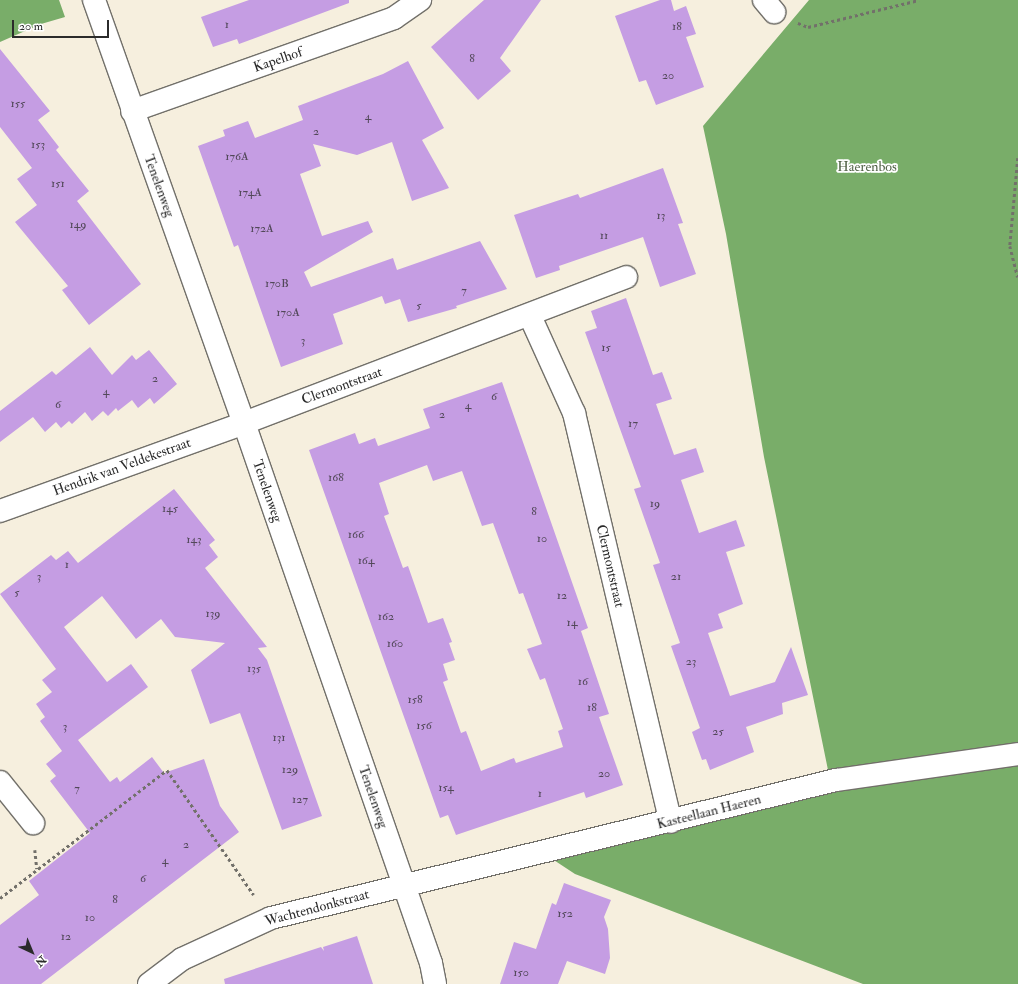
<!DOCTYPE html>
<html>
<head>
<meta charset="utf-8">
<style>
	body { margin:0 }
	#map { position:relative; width:1018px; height:984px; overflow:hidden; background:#f6efde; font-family:"IM FELL Double Pica",serif }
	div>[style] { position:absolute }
	.forest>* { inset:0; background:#79ad69 }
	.building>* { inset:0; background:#c59de3 }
	.path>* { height:2.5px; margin-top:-1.25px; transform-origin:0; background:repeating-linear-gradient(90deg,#72706a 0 3px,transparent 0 6px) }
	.roads { filter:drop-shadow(1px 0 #72706a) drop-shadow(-1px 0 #72706a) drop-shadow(0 1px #72706a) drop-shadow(0 -1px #72706a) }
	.minor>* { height:22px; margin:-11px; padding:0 11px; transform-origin:11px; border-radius:11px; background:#fff }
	span { translate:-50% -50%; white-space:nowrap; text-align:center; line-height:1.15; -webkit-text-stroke:3.5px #fff; paint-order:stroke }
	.number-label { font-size:12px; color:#524859 }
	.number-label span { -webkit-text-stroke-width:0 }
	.street-label { font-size:14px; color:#2b2b2b }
	.park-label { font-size:14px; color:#516246 }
	.north { position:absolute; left:12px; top:932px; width:40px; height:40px; -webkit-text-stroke:3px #fff; paint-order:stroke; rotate:136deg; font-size:11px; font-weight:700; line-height:16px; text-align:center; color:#2b2b2b }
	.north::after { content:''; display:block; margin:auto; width:14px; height:18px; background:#2b2b2b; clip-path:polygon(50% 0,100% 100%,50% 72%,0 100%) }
	.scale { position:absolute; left:12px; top:20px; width:97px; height:18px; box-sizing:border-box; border:2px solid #2b2b2b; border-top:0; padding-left:5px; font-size:12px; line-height:14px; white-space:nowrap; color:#2b2b2b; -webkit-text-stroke:3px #fff; paint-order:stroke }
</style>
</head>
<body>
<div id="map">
	<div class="forest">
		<i style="clip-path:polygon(0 0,59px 0,65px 17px,41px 24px,0 42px)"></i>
		<i style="clip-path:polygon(809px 0,1018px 0,1018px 984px,863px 984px,575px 874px,534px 847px,828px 770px,764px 457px,726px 234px,703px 126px)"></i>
	</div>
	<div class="building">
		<i style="clip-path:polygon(249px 0,349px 0,349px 3px,239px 44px,237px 39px,213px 47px,201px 17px)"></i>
		<i style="clip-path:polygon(484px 0,541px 0,500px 58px,511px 71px,478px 100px,431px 47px)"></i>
		<i style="clip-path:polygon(660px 0,671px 0,674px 11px,686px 6px,696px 34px,686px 37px,704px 87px,656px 105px,646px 80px,639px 82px,615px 16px)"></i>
		<i style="clip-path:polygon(0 49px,50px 111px,38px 120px,59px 147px,56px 150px,89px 191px,77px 201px,141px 284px,89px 325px,62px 290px,68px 286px,15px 222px,37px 205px,17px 179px,32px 168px,0 127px)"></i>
		<i style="clip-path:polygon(408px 61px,444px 128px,422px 140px,449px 188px,412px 201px,392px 142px,357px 155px,313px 144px,321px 166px,300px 174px,322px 236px,368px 221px,373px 232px,304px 272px,311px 287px,393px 258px,397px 270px,480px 241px,507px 289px,456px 306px,457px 308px,408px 322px,400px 299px,385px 304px,382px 296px,333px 314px,343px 344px,281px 367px,238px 245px,234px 247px,198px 146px,225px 136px,223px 130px,248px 121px,255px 138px,303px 120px,298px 106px,383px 74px)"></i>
		<i style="clip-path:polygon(663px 168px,683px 223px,678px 224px,696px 274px,660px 287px,643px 237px,559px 266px,560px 270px,536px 278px,514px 215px,578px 194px,580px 198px)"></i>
		<i style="clip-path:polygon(626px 298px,653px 375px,662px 372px,672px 399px,656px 404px,674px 455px,696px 448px,704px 472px,681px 480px,699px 533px,736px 520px,745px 546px,726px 552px,743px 604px,718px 614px,723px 628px,708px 633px,730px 696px,775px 682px,791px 647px,808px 695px,782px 703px,783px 714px,746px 727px,754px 752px,710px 770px,706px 759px,702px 760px,692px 732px,700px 728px,671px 646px,680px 643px,653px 565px,660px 563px,634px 489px,641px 487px,585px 332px,597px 328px,591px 311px)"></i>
		<i style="clip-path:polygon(90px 347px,112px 375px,132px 355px,136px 360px,149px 350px,177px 384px,154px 404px,150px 398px,138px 408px,132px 400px,118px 411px,116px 408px,108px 416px,103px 411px,92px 421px,85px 412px,72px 424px,69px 421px,61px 428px,56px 422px,45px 432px,33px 417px,0 442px,0 411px,52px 371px,56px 375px)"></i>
		<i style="clip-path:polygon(evenodd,502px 382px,588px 628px,581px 631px,609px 714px,599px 717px,623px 785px,586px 798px,584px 792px,456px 835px,448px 815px,440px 818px,309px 450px,355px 433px,359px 444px,375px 438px,378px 446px,430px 428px,423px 409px,502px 382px,427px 465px,433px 481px,462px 471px,482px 526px,493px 523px,519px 594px,523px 593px,542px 644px,527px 649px,540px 680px,545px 678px,563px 729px,558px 731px,563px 747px,516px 763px,514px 758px,481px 771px,466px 731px,461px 733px,443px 682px,448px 680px,443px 664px,455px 660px,449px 643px,452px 642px,443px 618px,428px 623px,408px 566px,403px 568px,384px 516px,389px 514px,379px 483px,427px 465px)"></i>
		<i style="clip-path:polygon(174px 489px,215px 540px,209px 545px,218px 557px,205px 568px,267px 647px,258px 648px,267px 660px,322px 816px,282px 830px,240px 713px,210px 724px,191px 670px,225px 643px,175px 637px,161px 619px,136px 639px,102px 596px,64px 627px,107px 682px,131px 664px,148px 687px,78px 740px,110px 782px,117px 777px,120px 782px,152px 757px,164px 773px,204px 759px,220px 806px,239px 832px,41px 984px,0 984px,0 925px,39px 895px,29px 881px,90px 833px,50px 781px,56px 776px,46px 764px,62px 751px,40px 721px,45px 717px,36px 704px,52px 692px,42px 680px,56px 669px,0 594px,51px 555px,56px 560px,68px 551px,78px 563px)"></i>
		<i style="clip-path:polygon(564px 883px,611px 900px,604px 917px,608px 929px,610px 958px,605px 974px,567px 961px,558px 984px,500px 984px,514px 942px,536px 949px,552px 903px,556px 905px)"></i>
		<i style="clip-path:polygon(357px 936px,373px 984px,225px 984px,224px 979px,321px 947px,324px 951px,323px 947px)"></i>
	</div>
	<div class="path">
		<i style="left:798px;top:23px;width:11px;rotate:22deg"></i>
		<i style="left:808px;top:27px;width:114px;rotate:-13.7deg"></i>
		<i style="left:1018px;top:158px;width:88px;rotate:95.2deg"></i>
		<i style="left:1010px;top:246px;width:32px;rotate:76deg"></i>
		<i style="left:35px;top:850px;width:19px;rotate:84deg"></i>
		<i style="left:0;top:898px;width:210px;rotate:-37.5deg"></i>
		<i style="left:167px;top:770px;width:152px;rotate:55.2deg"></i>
	</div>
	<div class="roads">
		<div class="minor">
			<i style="left:94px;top:0;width:449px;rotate:70.5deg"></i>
			<i style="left:244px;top:423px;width:571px;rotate:70.9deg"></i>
			<i style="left:431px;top:963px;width:21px;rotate:79deg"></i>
			<i style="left:764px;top:0;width:16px;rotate:50deg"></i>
			<i style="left:132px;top:111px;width:278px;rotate:-19.5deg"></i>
			<i style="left:394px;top:18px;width:32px;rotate:-35deg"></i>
			<i style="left:530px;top:316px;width:107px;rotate:65.6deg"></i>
			<i style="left:574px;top:413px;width:420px;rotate:76.7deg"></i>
			<i style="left:0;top:511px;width:259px;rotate:-19.8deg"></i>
			<i style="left:244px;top:423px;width:409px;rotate:-20.9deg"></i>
			<i style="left:0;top:782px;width:53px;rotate:51.2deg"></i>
			<i style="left:149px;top:984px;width:41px;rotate:-37.1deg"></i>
			<i style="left:182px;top:959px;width:98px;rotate:-24.7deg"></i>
			<i style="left:271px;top:918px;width:582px;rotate:-13.73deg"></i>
			<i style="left:836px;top:780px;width:184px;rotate:-8.1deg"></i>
		</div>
	</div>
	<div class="number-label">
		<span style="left:227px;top:25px">1</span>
		<span style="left:677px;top:27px">18</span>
		<span style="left:472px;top:59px">8</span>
		<span style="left:668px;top:76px">20</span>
		<span style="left:18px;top:104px">155</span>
		<span style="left:368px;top:117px">4</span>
		<span style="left:316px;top:132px">2</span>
		<span style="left:38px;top:145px">153</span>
		<span style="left:237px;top:157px">176A</span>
		<span style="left:58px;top:184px">151</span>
		<span style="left:250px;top:193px">174A</span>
		<span style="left:661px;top:216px">13</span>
		<span style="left:78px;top:225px">149</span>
		<span style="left:262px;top:229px">172A</span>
		<span style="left:604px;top:236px">11</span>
		<span style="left:277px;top:284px">170B</span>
		<span style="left:464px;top:291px">7</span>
		<span style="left:419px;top:306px">5</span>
		<span style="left:288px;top:313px">170A</span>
		<span style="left:303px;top:341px">3</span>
		<span style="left:606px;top:348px">15</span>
		<span style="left:155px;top:379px">2</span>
		<span style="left:106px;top:392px">4</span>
		<span style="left:494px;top:397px">6</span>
		<span style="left:58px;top:405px">6</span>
		<span style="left:468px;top:406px">4</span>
		<span style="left:442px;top:415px">2</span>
		<span style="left:633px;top:424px">17</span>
		<span style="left:336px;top:478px">168</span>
		<span style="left:655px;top:504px">19</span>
		<span style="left:170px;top:509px">145</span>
		<span style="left:534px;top:512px">8</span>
		<span style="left:356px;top:535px">166</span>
		<span style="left:542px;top:539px">10</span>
		<span style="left:194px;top:540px">143</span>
		<span style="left:366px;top:561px">164</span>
		<span style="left:67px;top:565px">1</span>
		<span style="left:39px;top:577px">3</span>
		<span style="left:676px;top:577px">21</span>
		<span style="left:17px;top:593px">5</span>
		<span style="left:562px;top:596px">12</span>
		<span style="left:213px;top:614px">139</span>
		<span style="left:386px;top:617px">162</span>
		<span style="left:572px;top:623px">14</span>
		<span style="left:395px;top:644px">160</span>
		<span style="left:691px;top:662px">23</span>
		<span style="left:254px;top:669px">135</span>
		<span style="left:583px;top:682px">16</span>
		<span style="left:415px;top:700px">158</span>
		<span style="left:592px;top:708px">18</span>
		<span style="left:424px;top:726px">156</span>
		<span style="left:65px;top:727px">3</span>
		<span style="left:718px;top:732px">25</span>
		<span style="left:279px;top:738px">131</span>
		<span style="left:290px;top:770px">129</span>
		<span style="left:604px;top:774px">20</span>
		<span style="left:446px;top:788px">154</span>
		<span style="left:77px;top:789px">7</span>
		<span style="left:540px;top:794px">1</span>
		<span style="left:300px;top:800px">127</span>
		<span style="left:186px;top:845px">2</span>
		<span style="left:165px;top:861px">4</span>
		<span style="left:143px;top:879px">6</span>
		<span style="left:115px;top:900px">8</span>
		<span style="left:565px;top:914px">152</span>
		<span style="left:90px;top:918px">10</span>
		<span style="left:66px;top:937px">12</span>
		<span style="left:521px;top:973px">150</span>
	</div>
	<div class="street-label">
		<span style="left:278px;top:60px;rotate:-19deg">Kapelhof</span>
		<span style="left:159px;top:186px;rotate:70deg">Tenelenweg</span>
		<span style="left:342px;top:386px;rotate:-20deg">Clermontstraat</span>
		<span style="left:122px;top:467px;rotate:-20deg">Hendrik van Veldekestraat</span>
		<span style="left:267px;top:491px;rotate:71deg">Tenelenweg</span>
		<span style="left:610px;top:566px;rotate:77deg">Clermontstraat</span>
		<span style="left:373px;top:797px;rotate:71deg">Tenelenweg</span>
		<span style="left:709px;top:812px;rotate:-14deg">Kasteellaan Haeren</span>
		<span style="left:317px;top:908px;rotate:-15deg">Wachtendonkstraat</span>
	</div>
	<div class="park-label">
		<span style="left:867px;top:167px">Haerenbos</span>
	</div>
	<div class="north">N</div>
	<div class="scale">20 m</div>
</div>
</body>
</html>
